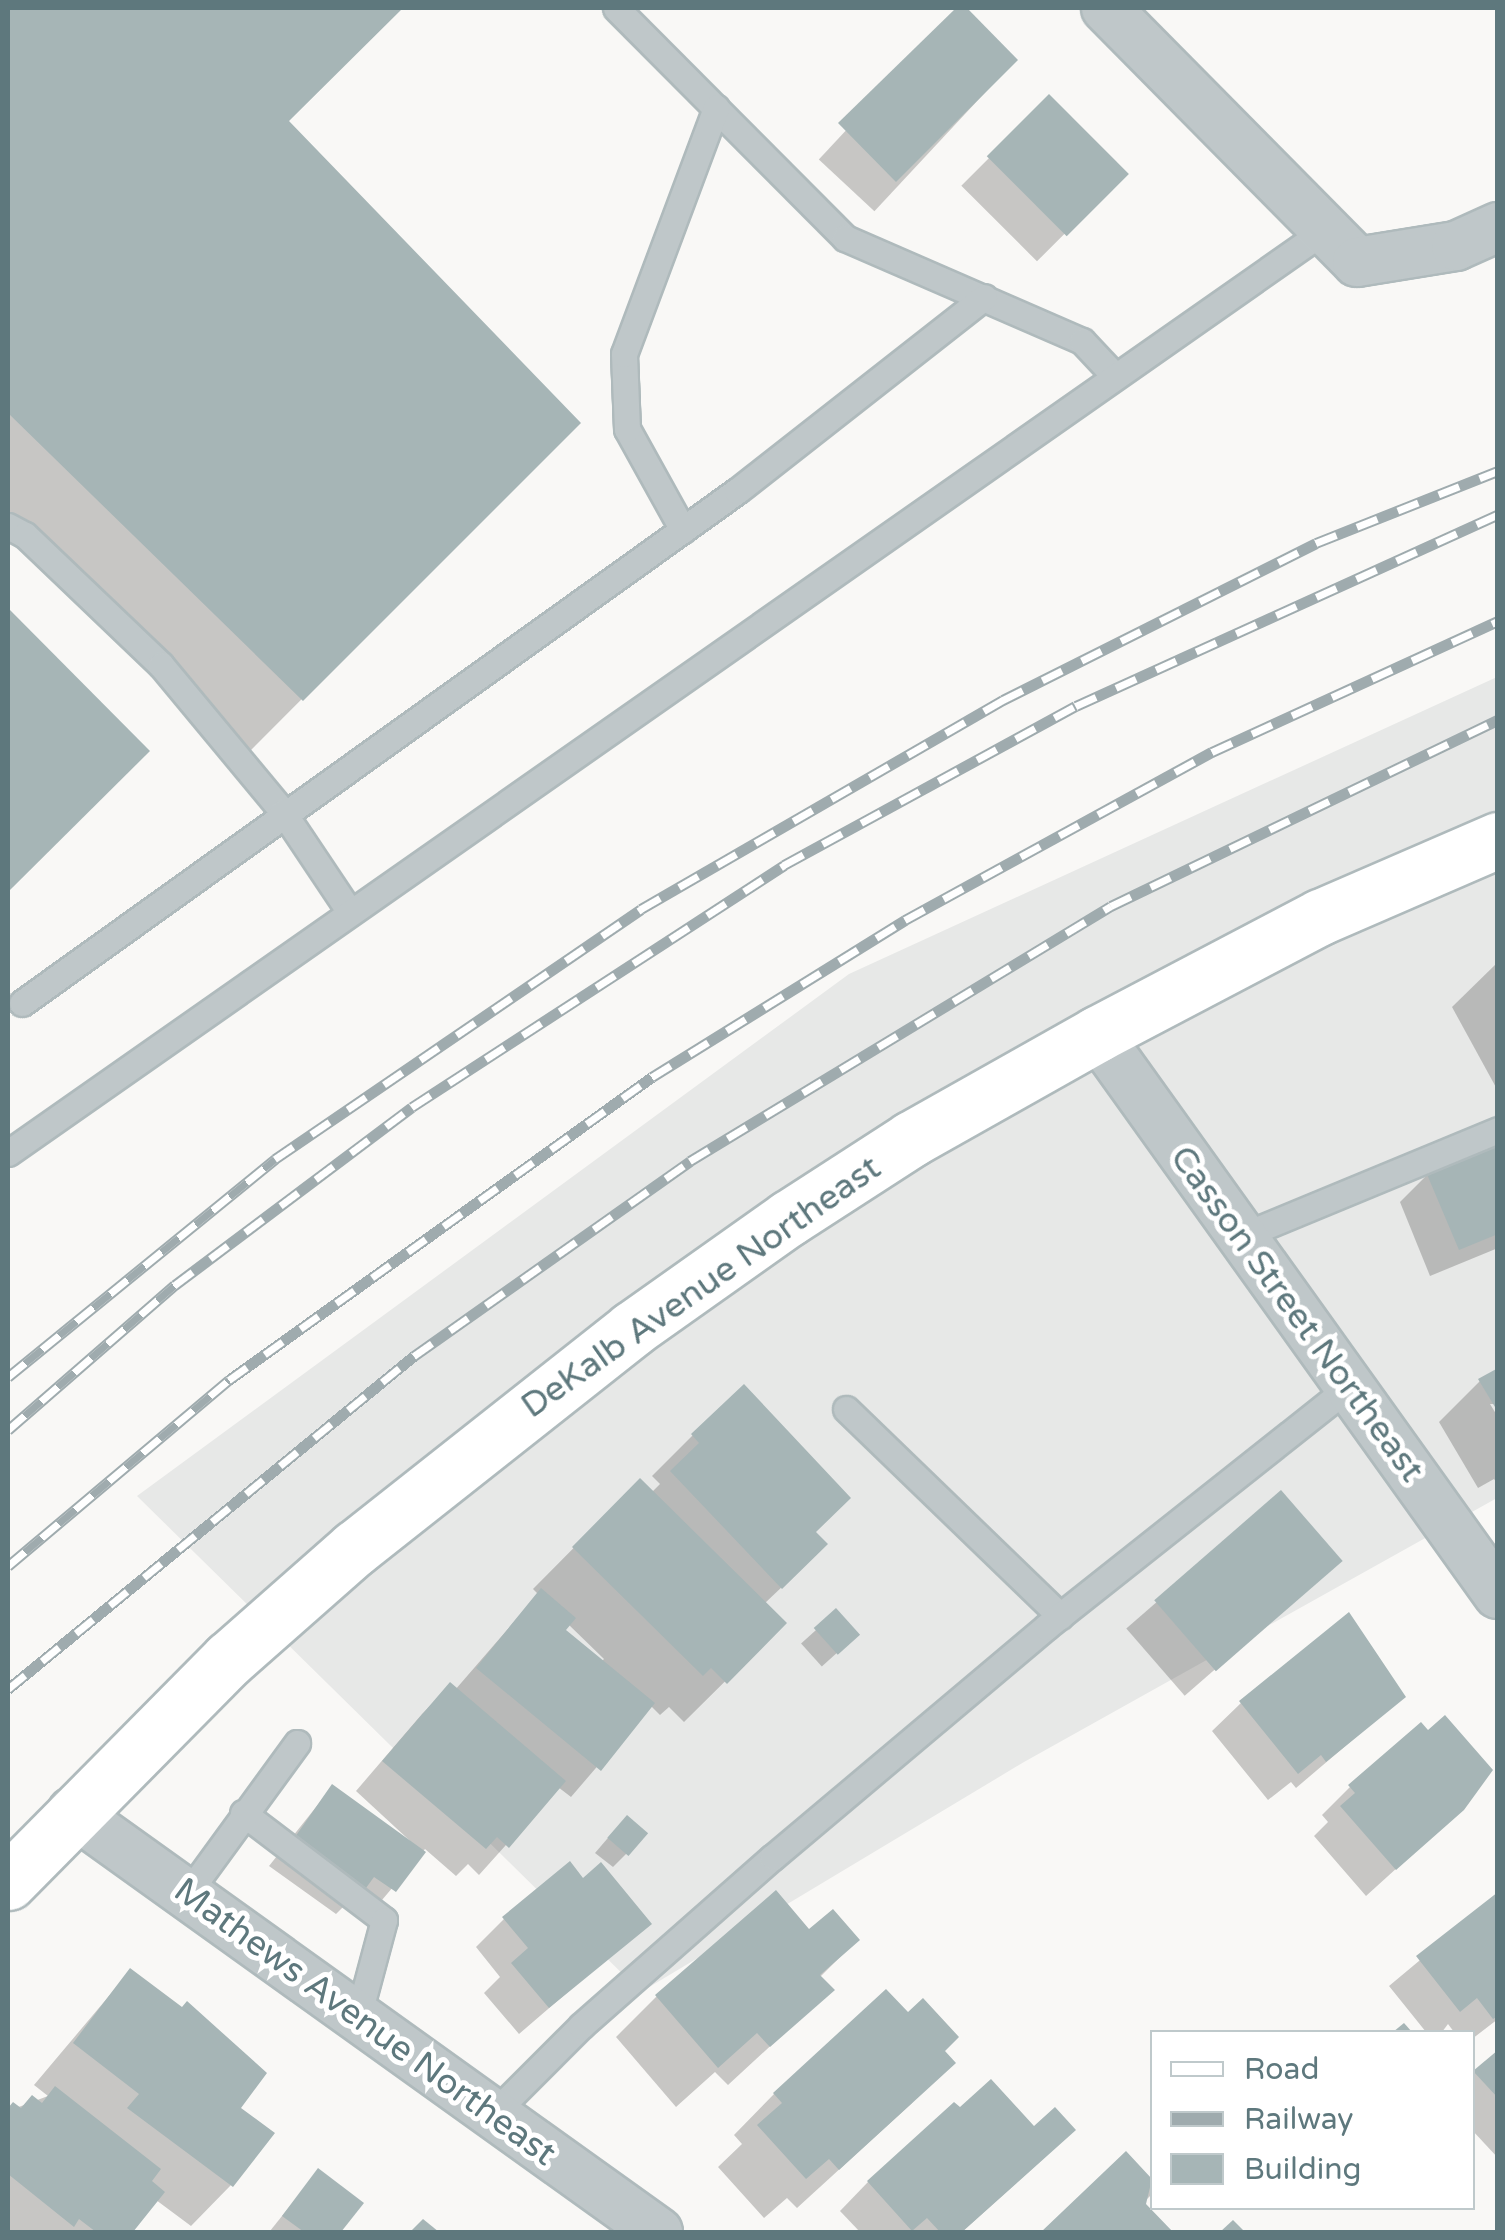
<!DOCTYPE html>
<html>
<head>
<meta charset="utf-8">
<style>
	body { margin:0 }
	#map { position:relative; width:1505px; height:2240px; overflow:hidden; background:#f9f8f6; font-family:"Varela Round",sans-serif }
	div>[style] { position:absolute }
	.built>* { inset:0; background:#e7e8e7 }
	.shadow>* { inset:0; background:#0003; transform-origin:0 0 }
	.building>* { inset:0; background:#a6b5b6; transform-origin:0 0 }
	.roads { filter:drop-shadow(2px 0 #afbabc) drop-shadow(-2px 0 #afbabc) drop-shadow(0 2px #afbabc) drop-shadow(0 -2px #afbabc) }
	.service>* { height:25px; margin:-12.5px; padding:0 12.5px; transform-origin:12.5px; border-radius:12.5px; background:#bfc7c9 }
	.minor>* { height:48px; margin:-24px; padding:0 24px; transform-origin:24px; border-radius:24px; background:#bfc7c9 }
	.secondary>* { height:55px; margin:-27.5px; padding:0 27.5px; transform-origin:27.5px; border-radius:27.5px; background:#fff }
	.rail>* { height:11px; margin-top:-5.5px; transform-origin:0; background:repeating-linear-gradient(90deg,#fff 0 22px,#9fabae 0 44px); box-sizing:border-box; border-block:2px solid #9fabae }
	span { translate:-50% -50%; white-space:nowrap; text-align:center; line-height:1.15; -webkit-text-stroke:10px #fff; paint-order:stroke }
	.street-label { font-size:35px; color:#5e787d }
	.frame { position:absolute; inset:0; border:10px solid #5e787d; pointer-events:none }
	.legend { position:absolute; left:1150px; top:2030px; width:325px; height:180px; box-sizing:border-box; background:#fff; border:2px solid #bfc9cb; margin:0; padding:12px 18px; list-style:none; font-size:30px; color:#5e787d }
	.legend li { display:flex; align-items:center; gap:20px; height:50px }
	.legend b { width:50px; border:2px solid #bfc9cb }
</style>
</head>
<body>
<div id="map">
	<div class="built">
		<i style="clip-path:polygon(1497px 677px,1497px 1498px,1024px 1762px,641px 1992px,137px 1496px,849px 974px)"></i>
	</div>
	<div class="shadow">
		<i style="clip-path:polygon(8px 8px,399px 8px,286px 121px,577px 423px,251px 750px,8px 513px)"></i>
		<i style="left:960px;top:8px;width:76px;height:207px;rotate:43deg"></i>
		<i style="left:1049px;top:98px;width:107px;height:124px;rotate:45deg"></i>
		<i style="clip-path:polygon(8px 611px,146px 751px,8px 889px)"></i>
		<i style="clip-path:polygon(1498px 962px,1498px 1091px,1452px 1007px)"></i>
		<i style="clip-path:polygon(1498px 1145px,1498px 1248px,1430px 1276px,1400px 1202px,1428px 1174px)"></i>
		<i style="clip-path:polygon(1480px 1381px,1496px 1404px,1490px 1404px,1498px 1417px,1498px 1485px,1494px 1479px,1478px 1488px,1439px 1422px)"></i>
		<i style="clip-path:polygon(evenodd,693px 1435px,813px 1532px,784px 1585px,764px 1604px,784px 1623px,684px 1722px,669px 1707px,660px 1715px,650px 1705px,571px 1797px,558px 1787px,479px 1875px,468px 1864px,456px 1876px,425px 1849px,366px 1919px,346px 1904px,336px 1914px,269px 1866px,332px 1787px,421px 1851px,356px 1791px,422px 1714px,450px 1686px,455px 1690px,538px 1594px,533px 1589px,640px 1481px,651px 1493px,660px 1484px,652px 1476px,693px 1435px,568px 1624px,604px 1659px,601px 1662px,563px 1630px,568px 1624px)"></i>
		<i style="left:1281px;top:1494px;width:89px;height:205px;rotate:49deg"></i>
		<i style="left:836px;top:1612px;width:31px;height:47px;rotate:48deg"></i>
		<i style="clip-path:polygon(1403px 1697px,1296px 1788px,1291px 1782px,1268px 1800px,1212px 1731px,1241px 1703px)"></i>
		<i style="clip-path:polygon(1350px 1787px,1462px 1809px,1366px 1896px,1314px 1836px,1328px 1822px,1322px 1815px)"></i>
		<i style="clip-path:polygon(613px 1832px,627px 1853px,613px 1867px,595px 1853px)"></i>
		<i style="clip-path:polygon(582px 1881px,648px 1923px,519px 2034px,484px 1993px,500px 1977px,476px 1947px,504px 1919px)"></i>
		<i style="clip-path:polygon(1498px 1895px,1498px 2019px,1472px 2039px,1472px 2032px,1454px 2032px,1448px 2024px,1442px 2032px,1426px 2032px,1389px 1986px)"></i>
		<i style="clip-path:polygon(809px 1933px,857px 1940px,819px 1978px,831px 1990px,728px 2085px,715px 2072px,676px 2107px,616px 2037px,657px 1996px)"></i>
		<i style="clip-path:polygon(130px 1971px,238px 2108px,231px 2185px,191px 2226px,156px 2200px,129px 2232px,8px 2232px,8px 2111px,48px 2096px,34px 2085px)"></i>
		<i style="clip-path:polygon(942px 2050px,912px 2103px,797px 2208px,787px 2198px,764px 2218px,718px 2167px,742px 2144px,734px 2135px,774px 2094px)"></i>
		<i style="clip-path:polygon(1498px 2055px,1498px 2158px,1472px 2130px,1472px 2075px)"></i>
		<i style="clip-path:polygon(1126px 2155px,1152px 2182px,1152px 2194px,1142px 2204px,1169px 2232px,1045px 2232px)"></i>
		<i style="clip-path:polygon(1044px 2158px,962px 2232px,860px 2232px,840px 2211px,868px 2182px)"></i>
		<i style="clip-path:polygon(318px 2171px,360px 2203px,338px 2232px,270px 2231px)"></i>
	</div>
	<div class="building">
		<i style="clip-path:polygon(8px 8px,403px 8px,289px 121px,581px 423px,303px 701px,8px 413px)"></i>
		<i style="clip-path:polygon(956px 8px,967px 8px,1018px 60px,896px 182px,838px 123px)"></i>
		<i style="left:1049px;top:94px;width:113px;height:88px;rotate:45deg"></i>
		<i style="clip-path:polygon(8px 608px,150px 751px,8px 892px)"></i>
		<i style="clip-path:polygon(1498px 1142px,1498px 1234px,1459px 1250px,1426px 1172px)"></i>
		<i style="clip-path:polygon(1498px 1368px,1498px 1412px,1478px 1379px)"></i>
		<i style="clip-path:polygon(744px 1384px,851px 1498px,816px 1532px,828px 1544px,782px 1589px,670px 1471px,699px 1443px,691px 1434px)"></i>
		<i style="clip-path:polygon(640px 1478px,787px 1623px,727px 1684px,711px 1668px,703px 1676px,572px 1547px)"></i>
		<i style="left:1281px;top:1490px;width:94px;height:168px;rotate:49deg"></i>
		<i style="clip-path:polygon(541px 1588px,576px 1618px,566px 1630px,655px 1703px,601px 1771px,476px 1668px)"></i>
		<i style="left:836px;top:1608px;width:36px;height:30px;rotate:48deg"></i>
		<i style="clip-path:polygon(1349px 1612px,1406px 1697px,1326px 1762px,1321px 1755px,1298px 1774px,1239px 1701px)"></i>
		<i style="clip-path:polygon(450px 1682px,566px 1781px,509px 1848px,497px 1837px,486px 1849px,382px 1761px)"></i>
		<i style="clip-path:polygon(1445px 1715px,1493px 1770px,1464px 1810px,1396px 1870px,1340px 1806px,1355px 1793px,1348px 1785px,1421px 1722px,1428px 1730px)"></i>
		<i style="clip-path:polygon(332px 1784px,426px 1852px,396px 1892px,374px 1877px,366px 1888px,295px 1837px)"></i>
		<i style="left:627px;top:1815px;width:28px;height:30px;rotate:41deg"></i>
		<i style="clip-path:polygon(570px 1861px,583px 1878px,601px 1862px,652px 1924px,549px 2008px,511px 1963px,528px 1948px,502px 1917px)"></i>
		<i style="clip-path:polygon(776px 1890px,809px 1929px,833px 1909px,860px 1940px,820px 1975px,835px 1990px,770px 2047px,757px 2033px,718px 2068px,655px 1995px)"></i>
		<i style="clip-path:polygon(1498px 1892px,1498px 2016px,1493px 2019px,1477px 1998px,1460px 2012px,1416px 1956px)"></i>
		<i style="clip-path:polygon(130px 1968px,182px 2007px,187px 2001px,267px 2073px,241px 2108px,275px 2133px,233px 2187px,127px 2108px,139px 2094px,73px 2043px)"></i>
		<i style="clip-path:polygon(886px 1989px,908px 2012px,923px 1998px,959px 2037px,945px 2051px,956px 2063px,839px 2170px,829px 2159px,806px 2179px,757px 2125px,782px 2103px,773px 2093px)"></i>
		<i style="clip-path:polygon(1404px 2023px,1412px 2032px,1393px 2032px)"></i>
		<i style="clip-path:polygon(1498px 2050px,1498px 2098px,1473px 2071px)"></i>
		<i style="clip-path:polygon(991px 2079px,1034px 2126px,1055px 2107px,1076px 2130px,962px 2232px,940px 2232px,927px 2218px,912px 2231px,867px 2181px,954px 2102px,960px 2107px)"></i>
		<i style="clip-path:polygon(55px 2086px,161px 2169px,152px 2181px,165px 2192px,133px 2232px,96px 2232px,79px 2219px,74px 2227px,8px 2174px,8px 2108px,13px 2102px,21px 2108px,32px 2095px,42px 2103px)"></i>
		<i style="clip-path:polygon(1126px 2151px,1152px 2179px,1146px 2204px,1173px 2232px,1041px 2232px)"></i>
		<i style="clip-path:polygon(318px 2168px,364px 2203px,341px 2232px,304px 2232px,282px 2216px)"></i>
		<i style="clip-path:polygon(423px 2219px,439px 2232px,410px 2232px)"></i>
		<i style="clip-path:polygon(1233px 2220px,1245px 2232px,1220px 2232px)"></i>
	</div>
	<div class="roads">
		<div class="service">
			<i style="left:616px;top:8px;width:325px;rotate:45.1deg"></i>
			<i style="left:845px;top:238px;width:258px;rotate:23.5deg"></i>
			<i style="left:1082px;top:341px;width:45px;rotate:46.8deg"></i>
			<i style="left:8px;top:526px;width:19px;rotate:28deg"></i>
			<i style="left:25px;top:535px;width:188px;rotate:43.7deg"></i>
			<i style="left:161px;top:665px;width:191px;rotate:50.3deg"></i>
			<i style="left:283px;top:812px;width:120px;rotate:56.2deg"></i>
			<i style="left:683px;top:530px;width:115px;rotate:-119deg"></i>
			<i style="left:627px;top:429px;width:75px;rotate:-92.3deg"></i>
			<i style="left:624px;top:354px;width:263px;rotate:-69.5deg"></i>
			<i style="left:22px;top:1003px;width:879px;rotate:-35.61deg"></i>
			<i style="left:737px;top:491px;width:314px;rotate:-38.1deg"></i>
			<i style="left:8px;top:1153px;width:1608px;rotate:-35.02deg"></i>
			<i style="left:1242px;top:1236px;width:277px;rotate:-22.5deg"></i>
			<i style="left:846px;top:1409px;width:298px;rotate:44deg"></i>
			<i style="left:243px;top:1813px;width:177px;rotate:37.2deg"></i>
			<i style="left:384px;top:1920px;width:100px;rotate:105deg"></i>
			<i style="left:187px;top:1894px;width:187px;rotate:-53.9deg"></i>
			<i style="left:493px;top:2114px;width:124px;rotate:-45deg"></i>
			<i style="left:581px;top:2026px;width:256px;rotate:-41.4deg"></i>
			<i style="left:773px;top:1857px;width:357px;rotate:-40.1deg"></i>
			<i style="left:1046px;top:1627px;width:387px;rotate:-38.4deg"></i>
		</div>
		<div class="minor">
			<i style="left:1106px;top:8px;width:357px;rotate:45.3deg"></i>
			<i style="left:1357px;top:262px;width:100px;rotate:-9.2deg"></i>
			<i style="left:1456px;top:246px;width:46px;rotate:-24.3deg"></i>
			<i style="left:1097px;top:1034px;width:689px;rotate:54.39deg"></i>
			<i style="left:72px;top:1812px;width:721px;rotate:35.63deg"></i>
		</div>
		<div class="secondary">
			<i style="left:8px;top:1882px;width:314px;rotate:-45.3deg"></i>
			<i style="left:229px;top:1659px;width:168px;rotate:-41.4deg"></i>
			<i style="left:355px;top:1548px;width:353px;rotate:-38.3deg"></i>
			<i style="left:632px;top:1329px;width:192px;rotate:-35.3deg"></i>
			<i style="left:789px;top:1218px;width:145px;rotate:-32.9deg"></i>
			<i style="left:911px;top:1139px;width:214px;rotate:-29.4deg"></i>
			<i style="left:1097px;top:1034px;width:252px;rotate:-27.7deg"></i>
			<i style="left:1320px;top:917px;width:194px;rotate:-23.4deg"></i>
		</div>
	</div>
	<div class="rail">
		<i style="left:8px;top:1377px;width:345px;rotate:-39.2deg"></i>
		<i style="left:275px;top:1159px;width:443px;rotate:-34.3deg"></i>
		<i style="left:641px;top:909px;width:418px;rotate:-30deg"></i>
		<i style="left:1003px;top:700px;width:350px;rotate:-26.6deg"></i>
		<i style="left:1316px;top:543px;width:196px;rotate:-21.6deg"></i>
		<i style="left:8px;top:1430px;width:221px;rotate:-41deg"></i>
		<i style="left:175px;top:1285px;width:296px;rotate:-36.9deg"></i>
		<i style="left:412px;top:1107px;width:444px;rotate:-33deg"></i>
		<i style="left:784px;top:865px;width:332px;rotate:-28.6deg"></i>
		<i style="left:1076px;top:706px;width:463px;rotate:-24.4deg"></i>
		<i style="left:8px;top:1566px;width:289px;rotate:-40.1deg"></i>
		<i style="left:229px;top:1380px;width:520px;rotate:-35.61deg"></i>
		<i style="left:652px;top:1077px;width:298px;rotate:-31.8deg"></i>
		<i style="left:905px;top:920px;width:350px;rotate:-28.7deg"></i>
		<i style="left:1212px;top:752px;width:315px;rotate:-24.6deg"></i>
		<i style="left:8px;top:1689px;width:525px;rotate:-39.36deg"></i>
		<i style="left:414px;top:1356px;width:338px;rotate:-35.2deg"></i>
		<i style="left:690px;top:1161px;width:492px;rotate:-31.2deg"></i>
		<i style="left:1111px;top:906px;width:429px;rotate:-25.7deg"></i>
	</div>
	<div class="street-label">
		<span style="left:701px;top:1287px;rotate:-35deg">DeKalb Avenue Northeast</span>
		<span style="left:1297px;top:1314px;rotate:54deg">Casson Street Northeast</span>
		<span style="left:365px;top:2022px;rotate:36deg">Mathews Avenue Northeast</span>
	</div>
	<div class="frame"></div>
	<ul class="legend">
	<li><b style="height:12px;background:#fff"></b>Road</li>
	<li><b style="height:12px;background:#9fabae"></b>Railway</li>
	<li><b style="height:28px;background:#a6b5b6"></b>Building</li>
	</ul>
</div>
</body>
</html>
